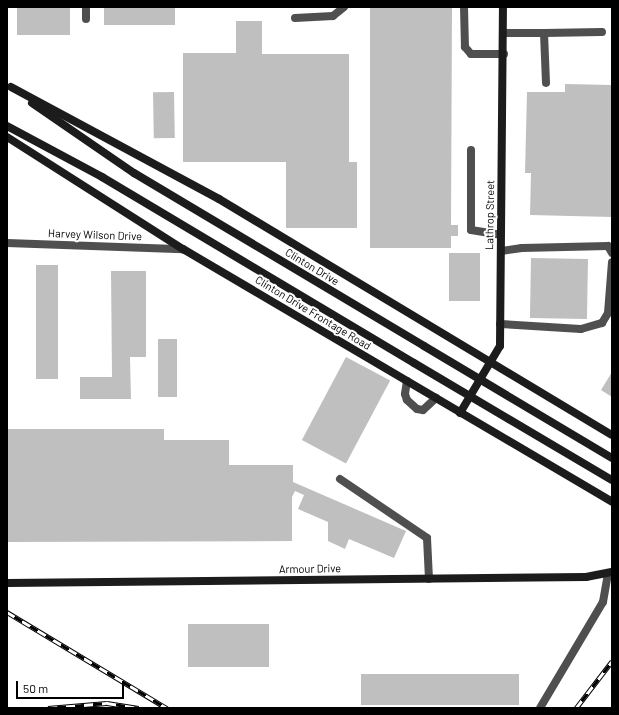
<!DOCTYPE html>
<html>
<head>
<meta charset="utf-8">
<style>
	body { margin:0 }
	#map { position:relative; width:619px; height:715px; overflow:hidden; background:#fff; font-family:Barlow,sans-serif }
	div>[style] { position:absolute }
	.building>* { inset:0; background:#bfbfbf; transform-origin:0 0 }
	.lane>* { height:8px; margin:-4px; padding:0 4px; transform-origin:4px; border-radius:4px; background:#4f4f4f }
	.street>* { height:8px; margin:-4px; padding:0 4px; transform-origin:4px; border-radius:4px; background:#4f4f4f }
	.secondary>* { height:8px; margin:-4px; padding:0 4px; transform-origin:4px; border-radius:4px; background:#1c1c1c }
	.rail>* { height:4.5px; margin-top:-2.25px; transform-origin:0; background:repeating-linear-gradient(90deg,#fff 0 9px,#000 0 18px); box-sizing:border-box; border-block:1px solid #000 }
	.secondary-bridge>* { height:8px; margin:-4px; padding:0 4px; transform-origin:4px; border-radius:4px; background:#1c1c1c }
	span { translate:-50% -50%; white-space:nowrap; text-align:center; line-height:1.15; -webkit-text-stroke:4px #fff; paint-order:stroke }
	.street-label { font-size:11px; color:#000 }
	.frame { position:absolute; inset:0; border:8px solid #000; pointer-events:none }
	.scale { position:absolute; left:16px; top:681px; width:108px; height:18px; box-sizing:border-box; border:2px solid #000; border-top:0; padding-left:5px; font-size:12px; line-height:14px; white-space:nowrap; color:#000; -webkit-text-stroke:3px #fff; paint-order:stroke }
</style>
</head>
<body>
<div id="map">
	<div class="building">
		<i style="left:17px;top:7px;width:53px;height:28px"></i>
		<i style="left:104px;top:7px;width:71px;height:18px"></i>
		<i style="clip-path:polygon(370px 7px,452px 7px,451px 225px,458px 225px,458px 236px,451px 236px,451px 248px,370px 248px)"></i>
		<i style="clip-path:polygon(236px 21px,262px 21px,262px 54px,349px 54px,349px 162px,357px 162px,357px 228px,286px 228px,286px 162px,183px 162px,183px 53px,236px 53px)"></i>
		<i style="clip-path:polygon(565px 84px,612px 85px,612px 217px,530px 215px,531px 173px,525px 173px,527px 92px,565px 92px)"></i>
		<i style="left:174px;top:92px;width:46px;height:21px;rotate:89deg"></i>
		<i style="left:449px;top:253px;width:31px;height:48px"></i>
		<i style="left:531px;top:258px;width:57px;height:60px;rotate:1deg"></i>
		<i style="left:36px;top:265px;width:22px;height:114px"></i>
		<i style="clip-path:polygon(111px 271px,146px 271px,146px 357px,130px 357px,131px 399px,80px 399px,80px 377px,112px 377px)"></i>
		<i style="left:158px;top:339px;width:19px;height:58px"></i>
		<i style="left:346px;top:357px;width:50px;height:94px;rotate:28deg"></i>
		<i style="clip-path:polygon(612px 372px,612px 397px,601px 390px)"></i>
		<i style="clip-path:polygon(7px 429px,164px 429px,164px 440px,229px 440px,229px 465px,293px 465px,293px 482px,406px 531px,394px 558px,349px 539px,345px 549px,328px 541px,328px 522px,298px 509px,304px 495px,295px 491px,292px 497px,292px 541px,7px 542px)"></i>
		<i style="left:188px;top:624px;width:81px;height:43px"></i>
		<i style="left:361px;top:674px;width:158px;height:31px"></i>
	</div>
	<div class="lane">
		<i style="left:86px;top:7px;width:12px;rotate:90deg"></i>
		<i style="left:464px;top:7px;width:40px;rotate:88.6deg"></i>
		<i style="left:465px;top:47px;width:9px;rotate:49deg"></i>
		<i style="left:471px;top:54px;width:33px"></i>
		<i style="left:295px;top:18px;width:38px;rotate:-3deg"></i>
		<i style="left:333px;top:16px;width:14px;rotate:-39deg"></i>
		<i style="left:504px;top:33px;width:40px"></i>
		<i style="left:544px;top:33px;width:50px;rotate:87.7deg"></i>
		<i style="left:544px;top:33px;width:58px;rotate:-1deg"></i>
		<i style="left:471px;top:150px;width:80px;rotate:90deg"></i>
		<i style="left:471px;top:230px;width:30px;rotate:9deg"></i>
		<i style="left:501px;top:251px;width:21px;rotate:-8deg"></i>
		<i style="left:522px;top:248px;width:86px;rotate:-1.3deg"></i>
		<i style="left:608px;top:246px;width:8px;rotate:60deg"></i>
		<i style="left:500px;top:324px;width:81px;rotate:3.5deg"></i>
		<i style="left:581px;top:329px;width:22px;rotate:-16deg"></i>
		<i style="left:602px;top:323px;width:12px;rotate:-59deg"></i>
		<i style="left:608px;top:313px;width:51px;rotate:-85.5deg"></i>
		<i style="left:407px;top:381px;width:13px;rotate:99deg"></i>
		<i style="left:405px;top:394px;width:6px;rotate:72deg"></i>
		<i style="left:407px;top:400px;width:13px;rotate:42deg"></i>
		<i style="left:417px;top:409px;width:6px;rotate:9deg"></i>
		<i style="left:423px;top:410px;width:18px;rotate:-43deg"></i>
		<i style="left:340px;top:479px;width:105px;rotate:34.1deg"></i>
		<i style="left:427px;top:538px;width:41px;rotate:87.2deg"></i>
		<i style="left:540px;top:708px;width:123px;rotate:-59.3deg"></i>
		<i style="left:603px;top:602px;width:28px;rotate:-80deg"></i>
	</div>
	<div class="street">
		<i style="left:7px;top:243px;width:176px;rotate:2deg"></i>
	</div>
	<div class="secondary">
		<i style="left:11px;top:87px;width:236px;rotate:28.3deg"></i>
		<i style="left:219px;top:199px;width:458px;rotate:31deg"></i>
		<i style="left:32px;top:103px;width:124px;rotate:34.5deg"></i>
		<i style="left:134px;top:173px;width:338px;rotate:30.8deg"></i>
		<i style="left:7px;top:126px;width:108px;rotate:28.2deg"></i>
		<i style="left:102px;top:177px;width:363px;rotate:30.8deg"></i>
		<i style="left:7px;top:137px;width:209px;rotate:32.5deg"></i>
		<i style="left:183px;top:249px;width:498px;rotate:30.5deg"></i>
		<i style="left:460px;top:413px;width:78px;rotate:-59.2deg"></i>
		<i style="left:500px;top:346px;width:339px;rotate:-89.5deg"></i>
		<i style="left:7px;top:583px;width:579px;rotate:-0.59deg"></i>
		<i style="left:586px;top:577px;width:26px;rotate:-11deg"></i>
	</div>
	<div class="rail">
		<i style="left:7px;top:612px;width:187px;rotate:31deg"></i>
		<i style="left:48px;top:708px;width:59px;rotate:-4.8deg"></i>
		<i style="left:107px;top:703px;width:32px;rotate:9deg"></i>
		<i style="left:576px;top:708px;width:59px;rotate:-52.5deg"></i>
	</div>
	<div class="secondary-bridge">
		<i style="left:424px;top:346px;width:219px;rotate:30.8deg"></i>
		<i style="left:414px;top:363px;width:230px;rotate:30.6deg"></i>
	</div>
	<div class="street-label">
		<span style="left:490px;top:215px;rotate:-89deg">Lathrop Street</span>
		<span style="left:95px;top:235px;rotate:2deg">Harvey Wilson Drive</span>
		<span style="left:312px;top:267px;rotate:31deg">Clinton Drive</span>
		<span style="left:313px;top:313px;rotate:31deg">Clinton Drive Frontage Road</span>
		<span style="left:310px;top:569px;rotate:-1deg">Armour Drive</span>
	</div>
	<div class="frame"></div>
	<div class="scale">50 m</div>
</div>
</body>
</html>
